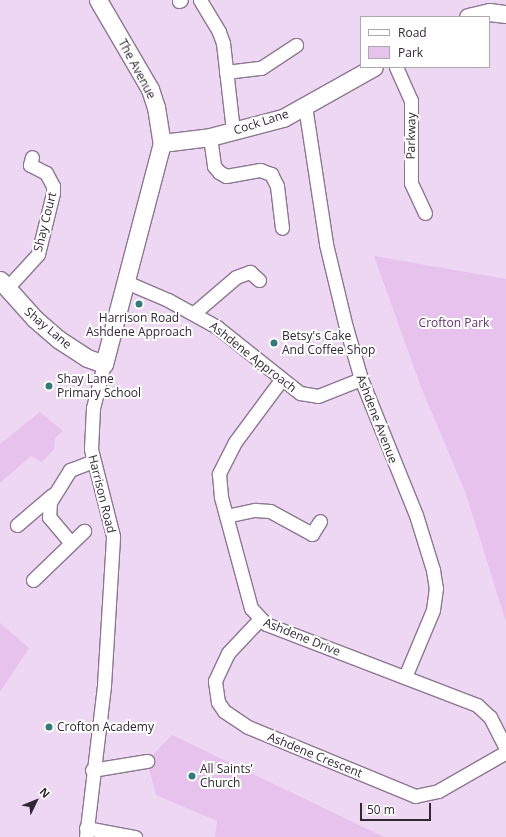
<!DOCTYPE html>
<html>
<head>
<meta charset="utf-8">
<style>
	body { margin:0 }
	#map { position:relative; width:506px; height:837px; overflow:hidden; background:#eed7f3; font-family:"Open Sans",sans-serif }
	div>[style] { position:absolute }
	.green>* { inset:0; background:#e6c2ed }
	.roads { filter:drop-shadow(1px 0 #8c7790) drop-shadow(-1px 0 #8c7790) drop-shadow(0 1px #8c7790) drop-shadow(0 -1px #8c7790) }
	.minor>* { height:13px; margin:-6.5px; padding:0 6.5px; transform-origin:6.5px; border-radius:6.5px; background:#fff }
	.major>* { height:17px; margin:-8.5px; padding:0 8.5px; transform-origin:8.5px; border-radius:8.5px; background:#fff }
	.dots>* { width:11px; height:11px; translate:-50% -50%; box-sizing:border-box; border:2px solid #fff; border-radius:50% }
	span { translate:-50% -50%; white-space:nowrap; text-align:center; line-height:1.15; -webkit-text-stroke:4px #fff; paint-order:stroke }
	.street-label { font-size:12px; color:#302832 }
	.poi-label { font-size:12px; color:#302832 }
	.left { translate:0 -50%; text-align:left }
	.park-label { font-size:12px; color:#632f6d }
	.legend { position:absolute; left:360px; top:16px; width:130px; height:52px; box-sizing:border-box; background:#fff; border:1px solid #aca9ad; margin:0; padding:5px 7px; list-style:none; font-size:12px; color:#302832 }
	.legend li { display:flex; align-items:center; gap:8px; height:20px }
	.legend b { width:20px; border:1px solid #aca9ad }
	.north { position:absolute; left:16px; top:781px; width:40px; height:40px; -webkit-text-stroke:3px #fff; paint-order:stroke; rotate:47deg; font-size:11px; font-weight:700; line-height:16px; text-align:center; color:#302832 }
	.north::after { content:''; display:block; margin:auto; width:14px; height:18px; background:#302832; clip-path:polygon(50% 0,100% 100%,50% 72%,0 100%) }
	.scale { position:absolute; left:360px; top:803px; width:71px; height:18px; box-sizing:border-box; border:2px solid #302832; border-top:0; padding-left:5px; font-size:12px; line-height:14px; white-space:nowrap; color:#302832; -webkit-text-stroke:3px #fff; paint-order:stroke }
</style>
</head>
<body>
<div id="map">
	<div class="green">
		<i style="clip-path:polygon(374px 256px,506px 279px,506px 622px,466px 494px,421px 387px)"></i>
		<i style="clip-path:polygon(40px 412px,63px 431px,55px 438px,54px 449px,42px 462px,31px 456px,0 483px,0 444px)"></i>
		<i style="clip-path:polygon(0 623px,29px 648px,0 692px)"></i>
		<i style="clip-path:polygon(172px 735px,384px 837px,215px 837px,217px 821px,156px 795px,147px 761px)"></i>
	</div>
	<div class="roads">
		<div class="minor">
			<i style="left:200px;top:0;width:37px;rotate:59deg"></i>
			<i style="left:219px;top:32px;width:12px;rotate:70deg"></i>
			<i style="left:223px;top:43px;width:89px;rotate:83.5deg"></i>
			<i style="left:179px;top:1px;width:2px;rotate:-27deg"></i>
			<i style="left:396px;top:67px;width:36px;rotate:66deg"></i>
			<i style="left:411px;top:100px;width:83px;rotate:90deg"></i>
			<i style="left:411px;top:183px;width:33px;rotate:65deg"></i>
			<i style="left:226px;top:72px;width:35px;rotate:-7deg"></i>
			<i style="left:261px;top:68px;width:42px;rotate:-33.3deg"></i>
			<i style="left:305px;top:106px;width:140px;rotate:81.3deg"></i>
			<i style="left:326px;top:244px;width:85px;rotate:76.5deg"></i>
			<i style="left:346px;top:327px;width:54px;rotate:73.9deg"></i>
			<i style="left:361px;top:379px;width:147px;rotate:68deg"></i>
			<i style="left:416px;top:515px;width:58px;rotate:72.8deg"></i>
			<i style="left:433px;top:570px;width:18px;rotate:81deg"></i>
			<i style="left:436px;top:588px;width:22px;rotate:98deg"></i>
			<i style="left:433px;top:610px;width:73px;rotate:112.7deg"></i>
			<i style="left:210px;top:137px;width:29px;rotate:82deg"></i>
			<i style="left:214px;top:166px;width:8px;rotate:50deg"></i>
			<i style="left:219px;top:172px;width:8px;rotate:30deg"></i>
			<i style="left:226px;top:176px;width:35px;rotate:-10deg"></i>
			<i style="left:260px;top:170px;width:12px;rotate:20deg"></i>
			<i style="left:271px;top:174px;width:13px;rotate:63deg"></i>
			<i style="left:277px;top:186px;width:42px;rotate:83.2deg"></i>
			<i style="left:126px;top:282px;width:46px;rotate:23.2deg"></i>
			<i style="left:168px;top:300px;width:56px;rotate:28.9deg"></i>
			<i style="left:217px;top:327px;width:106px;rotate:38.5deg"></i>
			<i style="left:300px;top:393px;width:18px;rotate:9deg"></i>
			<i style="left:318px;top:396px;width:46px;rotate:-21.6deg"></i>
			<i style="left:7px;top:288px;width:46px;rotate:-47.6deg"></i>
			<i style="left:38px;top:254px;width:63px;rotate:-76.2deg"></i>
			<i style="left:53px;top:193px;width:7px;rotate:-90deg"></i>
			<i style="left:53px;top:186px;width:15px;rotate:-118deg"></i>
			<i style="left:46px;top:173px;width:18px;rotate:-153deg"></i>
			<i style="left:30px;top:165px;width:8px;rotate:-76deg"></i>
			<i style="left:194px;top:313px;width:55px;rotate:-40.6deg"></i>
			<i style="left:236px;top:277px;width:15px;rotate:-20deg"></i>
			<i style="left:250px;top:272px;width:12px;rotate:42deg"></i>
			<i style="left:281px;top:380px;width:77px;rotate:126.6deg"></i>
			<i style="left:235px;top:442px;width:36px;rotate:117deg"></i>
			<i style="left:219px;top:474px;width:23px;rotate:85deg"></i>
			<i style="left:221px;top:497px;width:115px;rotate:74.9deg"></i>
			<i style="left:251px;top:608px;width:22px;rotate:47deg"></i>
			<i style="left:266px;top:624px;width:226px;rotate:21deg"></i>
			<i style="left:477px;top:705px;width:18px;rotate:43deg"></i>
			<i style="left:490px;top:717px;width:36px;rotate:63deg"></i>
			<i style="left:226px;top:516px;width:30px;rotate:-12deg"></i>
			<i style="left:255px;top:510px;width:15px;rotate:4deg"></i>
			<i style="left:270px;top:511px;width:48px;rotate:28.7deg"></i>
			<i style="left:312px;top:534px;width:15px;rotate:-58deg"></i>
			<i style="left:17px;top:525px;width:46px;rotate:-40.6deg"></i>
			<i style="left:71px;top:543px;width:34px;rotate:-130deg"></i>
			<i style="left:49px;top:517px;width:15px;rotate:-86deg"></i>
			<i style="left:50px;top:502px;width:38px;rotate:-58deg"></i>
			<i style="left:70px;top:470px;width:25px;rotate:-21deg"></i>
			<i style="left:33px;top:580px;width:71px;rotate:-43.9deg"></i>
			<i style="left:259px;top:620px;width:45px;rotate:133.2deg"></i>
			<i style="left:228px;top:653px;width:31px;rotate:115deg"></i>
			<i style="left:215px;top:681px;width:21px;rotate:82deg"></i>
			<i style="left:218px;top:702px;width:11px;rotate:56deg"></i>
			<i style="left:224px;top:711px;width:29px;rotate:34deg"></i>
			<i style="left:248px;top:727px;width:181px;rotate:22.4deg"></i>
			<i style="left:415px;top:796px;width:24px;rotate:-12deg"></i>
			<i style="left:438px;top:791px;width:78px;rotate:-29.8deg"></i>
			<i style="left:92px;top:770px;width:56px;rotate:-9.3deg"></i>
			<i style="left:86px;top:828px;width:50px;rotate:10.4deg"></i>
			<i style="left:86px;top:837px;width:153px;rotate:-83.2deg"></i>
			<i style="left:104px;top:685px;width:149px;rotate:-86.5deg"></i>
			<i style="left:113px;top:536px;width:90px;rotate:-104.2deg"></i>
			<i style="left:91px;top:449px;width:41px;rotate:-87.2deg"></i>
			<i style="left:93px;top:408px;width:45px;rotate:-76deg"></i>
		</div>
		<div class="major">
			<i style="left:98px;top:0;width:103px;rotate:59.7deg"></i>
			<i style="left:150px;top:89px;width:19px;rotate:72deg"></i>
			<i style="left:156px;top:107px;width:36px;rotate:81deg"></i>
			<i style="left:468px;top:17px;width:22px;rotate:-13deg"></i>
			<i style="left:489px;top:12px;width:17px;rotate:7deg"></i>
			<i style="left:162px;top:143px;width:48px;rotate:-7.1deg"></i>
			<i style="left:210px;top:137px;width:75px;rotate:-14.6deg"></i>
			<i style="left:283px;top:118px;width:104px;rotate:-29.3deg"></i>
			<i style="left:0;top:280px;width:52px;rotate:48.1deg"></i>
			<i style="left:35px;top:319px;width:30px;rotate:41deg"></i>
			<i style="left:58px;top:339px;width:35px;rotate:33deg"></i>
			<i style="left:87px;top:358px;width:18px;rotate:19deg"></i>
			<i style="left:104px;top:364px;width:228px;rotate:-75.3deg"></i>
		</div>
	</div>
	<div class="dots">
		<i style="left:139px;top:304px;background:#317b7d"></i>
		<i style="left:274px;top:343px;background:#317b7d"></i>
		<i style="left:49px;top:386px;background:#317b7d"></i>
		<i style="left:49px;top:727px;background:#317b7d"></i>
		<i style="left:192px;top:776px;background:#317b7d"></i>
	</div>
	<div class="street-label">
		<span style="left:137px;top:69px;rotate:62deg">The Avenue</span>
		<span style="left:261px;top:122px;rotate:-18deg">Cock Lane</span>
		<span style="left:411px;top:136px;rotate:-89deg">Parkway</span>
		<span style="left:45px;top:222px;rotate:-76deg">Shay Court</span>
		<span style="left:48px;top:328px;rotate:40deg">Shay Lane</span>
		<span style="left:253px;top:357px;rotate:38deg">Ashdene Approach</span>
		<span style="left:377px;top:419px;rotate:69deg">Ashdene Avenue</span>
		<span style="left:102px;top:494px;rotate:76deg">Harrison Road</span>
		<span style="left:302px;top:637px;rotate:22deg">Ashdene Drive</span>
		<span style="left:315px;top:755px;rotate:22deg">Ashdene Crescent</span>
	</div>
	<div class="poi-label">
		<span style="left:139px;top:325px">Harrison Road<br>Ashdene Approach</span>
		<span class="left" style="left:282px;top:343px">Betsy's Cake<br>And Coffee Shop</span>
		<span class="left" style="left:57px;top:386px">Shay Lane<br>Primary School</span>
		<span class="left" style="left:57px;top:727px">Crofton Academy</span>
		<span class="left" style="left:200px;top:776px">All Saints’<br>Church</span>
	</div>
	<div class="park-label">
		<span style="left:454px;top:323px">Crofton Park</span>
	</div>
	<ul class="legend">
	<li><b style="height:5px;background:#fff"></b>Road</li>
	<li><b style="height:11px;background:#e6c2ed"></b>Park</li>
	</ul>
	<div class="north">N</div>
	<div class="scale">50 m</div>
</div>
</body>
</html>
